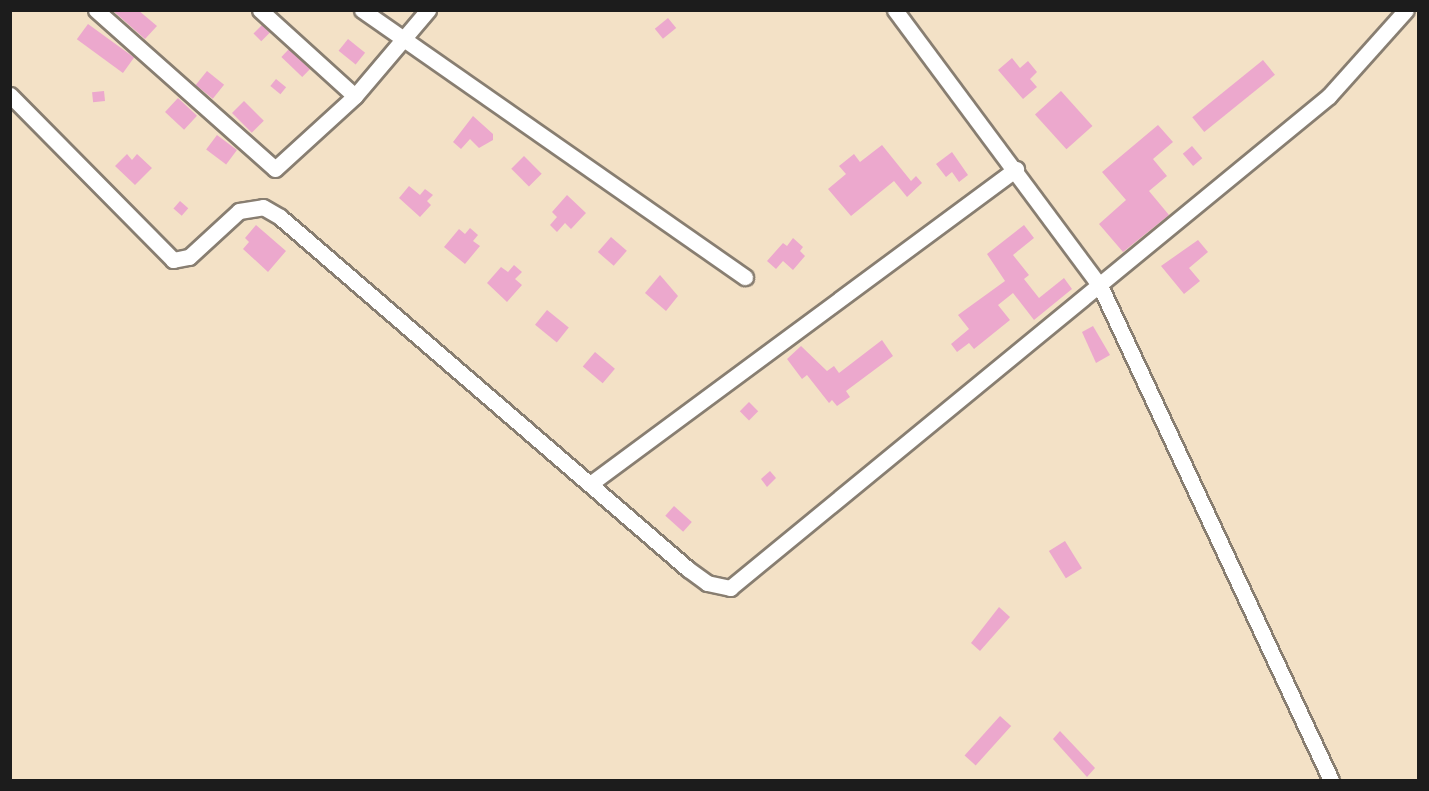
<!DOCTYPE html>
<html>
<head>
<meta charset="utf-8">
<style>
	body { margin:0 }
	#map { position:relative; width:1429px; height:791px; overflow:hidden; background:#f3e1c6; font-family:"IM FELL French Canon",serif }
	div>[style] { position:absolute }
	.building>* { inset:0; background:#eca8cd; transform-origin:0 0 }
	.roads { filter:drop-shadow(2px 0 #887e71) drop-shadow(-2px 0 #887e71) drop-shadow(0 2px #887e71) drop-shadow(0 -2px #887e71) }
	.street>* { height:15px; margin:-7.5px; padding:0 7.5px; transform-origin:7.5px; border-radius:7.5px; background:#fff }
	span { translate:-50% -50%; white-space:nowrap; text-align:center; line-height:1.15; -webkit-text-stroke:5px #fff; paint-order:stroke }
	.frame { position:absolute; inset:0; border:12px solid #1c1c1c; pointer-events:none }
</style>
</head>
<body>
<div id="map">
	<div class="building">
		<i style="clip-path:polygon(112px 10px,138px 10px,157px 26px,145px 39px)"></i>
		<i style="left:668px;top:18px;width:13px;height:17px;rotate:51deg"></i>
		<i style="left:88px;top:24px;width:57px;height:19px;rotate:36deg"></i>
		<i style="left:262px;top:25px;width:11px;height:12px;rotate:45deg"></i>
		<i style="left:348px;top:39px;width:22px;height:15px;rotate:39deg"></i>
		<i style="left:289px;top:49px;width:29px;height:11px;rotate:44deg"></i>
		<i style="clip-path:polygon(1012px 58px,1020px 68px,1028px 61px,1037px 72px,1030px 79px,1037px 87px,1023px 99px,998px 70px)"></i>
		<i style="left:1263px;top:60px;width:19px;height:91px;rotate:51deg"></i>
		<i style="left:207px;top:71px;width:22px;height:18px;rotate:39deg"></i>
		<i style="left:276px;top:79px;width:13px;height:9px;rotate:39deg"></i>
		<i style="left:104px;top:91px;width:10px;height:12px;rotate:84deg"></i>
		<i style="left:1061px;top:91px;width:47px;height:35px;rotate:48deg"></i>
		<i style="left:178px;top:98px;width:26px;height:19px;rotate:43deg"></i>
		<i style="left:244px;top:101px;width:28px;height:17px;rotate:45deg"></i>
		<i style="clip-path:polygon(473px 116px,493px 134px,493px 140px,479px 148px,470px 139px,461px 149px,453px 142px)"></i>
		<i style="clip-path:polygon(1158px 125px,1173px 142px,1153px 159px,1167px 176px,1149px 191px,1169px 215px,1123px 252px,1099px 224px,1126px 200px,1102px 172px)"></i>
		<i style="left:217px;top:135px;width:25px;height:18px;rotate:37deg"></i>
		<i style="clip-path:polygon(882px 145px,911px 181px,916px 176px,922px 183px,907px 197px,894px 181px,851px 216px,828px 189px,846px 174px,839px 166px,854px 154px,860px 162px)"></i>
		<i style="left:1192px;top:146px;width:16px;height:12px;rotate:50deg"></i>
		<i style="clip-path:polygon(952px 152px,968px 175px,959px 182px,952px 172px,946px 177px,936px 164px)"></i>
		<i style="clip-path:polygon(127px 154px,132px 160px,137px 154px,152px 168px,135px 185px,115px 166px)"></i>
		<i style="left:524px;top:156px;width:25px;height:18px;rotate:45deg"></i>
		<i style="clip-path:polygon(409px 186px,420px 195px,425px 189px,433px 195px,427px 201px,431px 205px,420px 217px,399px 198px)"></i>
		<i style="clip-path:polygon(567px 195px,586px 213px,571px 229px,565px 223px,557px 232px,550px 225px,557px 217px,552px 212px)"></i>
		<i style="left:180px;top:201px;width:11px;height:10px;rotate:41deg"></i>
		<i style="clip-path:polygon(256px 225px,286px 251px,268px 272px,243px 249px,249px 242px,245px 238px)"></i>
		<i style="clip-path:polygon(1024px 225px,1034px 238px,1013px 255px,1029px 275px,1024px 279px,1039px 298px,1064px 278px,1072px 289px,1034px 320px,1013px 293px,998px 305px,1010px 320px,974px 349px,969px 343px,957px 352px,951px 344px,969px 329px,958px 315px,1005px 281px,987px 254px)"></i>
		<i style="clip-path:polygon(470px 228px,478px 235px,473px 241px,480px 246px,465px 264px,444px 247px,459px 229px,465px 234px)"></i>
		<i style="left:611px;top:237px;width:21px;height:20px;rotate:41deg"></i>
		<i style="clip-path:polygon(793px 238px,803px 247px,800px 251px,805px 256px,793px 270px,783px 261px,776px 269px,767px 261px,783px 243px,787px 246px)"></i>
		<i style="clip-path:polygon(1198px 240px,1208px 252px,1189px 268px,1200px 281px,1184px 294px,1161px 266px)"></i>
		<i style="clip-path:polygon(514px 265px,522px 272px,515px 279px,522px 285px,507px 302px,487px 283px,501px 267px,508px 272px)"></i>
		<i style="clip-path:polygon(660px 275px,678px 296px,666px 311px,645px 293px)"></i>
		<i style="left:547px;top:310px;width:28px;height:19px;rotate:39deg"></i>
		<i style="clip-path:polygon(1093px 326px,1110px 355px,1096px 363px,1082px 332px)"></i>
		<i style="clip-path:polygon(882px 340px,893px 356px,846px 391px,850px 397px,837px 406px,832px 400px,829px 403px,807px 375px,802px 379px,787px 359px,801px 346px,827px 371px,834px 366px,839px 373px)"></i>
		<i style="left:595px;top:352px;width:26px;height:19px;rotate:40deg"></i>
		<i style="left:749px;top:402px;width:13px;height:13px;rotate:45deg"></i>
		<i style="clip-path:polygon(770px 471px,776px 478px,767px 487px,761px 479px)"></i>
		<i style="left:674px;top:506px;width:24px;height:13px;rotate:42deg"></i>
		<i style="left:1065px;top:541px;width:32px;height:19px;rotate:58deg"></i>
		<i style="clip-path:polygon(999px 607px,1010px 617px,980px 651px,971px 643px)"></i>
		<i style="left:1000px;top:716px;width:15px;height:53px;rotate:42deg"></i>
		<i style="clip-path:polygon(1060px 731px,1095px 768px,1087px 777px,1053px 739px)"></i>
	</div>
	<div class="roads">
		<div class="street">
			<i style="left:96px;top:10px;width:239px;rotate:41.6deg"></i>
			<i style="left:275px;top:169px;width:108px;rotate:-42.4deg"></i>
			<i style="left:260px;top:10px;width:128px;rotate:42.2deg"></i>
			<i style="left:355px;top:96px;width:113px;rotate:-49.7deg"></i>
			<i style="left:362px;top:10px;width:467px;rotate:34.9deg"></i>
			<i style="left:895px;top:10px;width:344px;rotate:53.4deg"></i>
			<i style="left:1100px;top:286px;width:545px;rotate:64.94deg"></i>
			<i style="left:10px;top:95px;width:232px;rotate:45.3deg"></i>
			<i style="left:173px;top:260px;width:16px;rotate:-11deg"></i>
			<i style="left:189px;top:257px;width:68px;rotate:-42.6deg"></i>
			<i style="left:239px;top:211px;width:24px;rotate:-9deg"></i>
			<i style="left:263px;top:207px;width:20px;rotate:30deg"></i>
			<i style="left:280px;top:217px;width:539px;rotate:40.79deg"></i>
			<i style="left:688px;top:569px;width:24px;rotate:36deg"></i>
			<i style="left:707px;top:583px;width:24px;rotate:12deg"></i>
			<i style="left:730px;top:588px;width:775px;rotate:-39.4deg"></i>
			<i style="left:1329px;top:96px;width:115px;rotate:-48.2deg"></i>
			<i style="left:590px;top:484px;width:530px;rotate:-36.48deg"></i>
		</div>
	</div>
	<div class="frame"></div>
</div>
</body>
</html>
